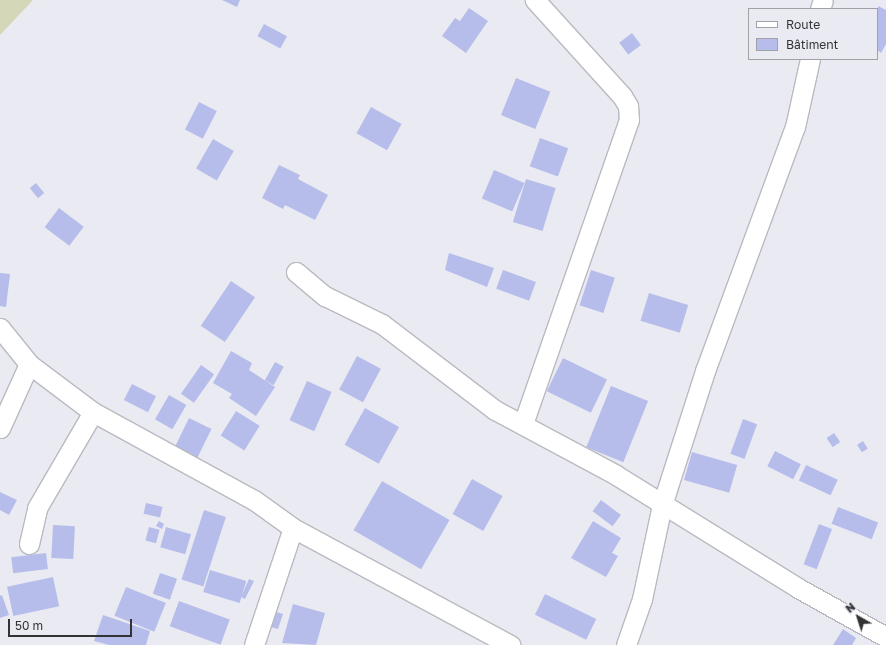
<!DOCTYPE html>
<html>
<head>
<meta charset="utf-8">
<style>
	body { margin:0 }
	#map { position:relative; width:886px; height:645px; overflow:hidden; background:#eaebf2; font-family:"Golos Text",sans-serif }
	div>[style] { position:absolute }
	.green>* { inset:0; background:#d4d7b8 }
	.building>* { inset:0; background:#b7bdeb; transform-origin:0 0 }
	.roads { filter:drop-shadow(1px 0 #b9bac0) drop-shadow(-1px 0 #b9bac0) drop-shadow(0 1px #b9bac0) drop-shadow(0 -1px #b9bac0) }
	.minor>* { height:19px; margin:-9.5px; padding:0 9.5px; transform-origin:9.5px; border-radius:9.5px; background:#fff }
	span { translate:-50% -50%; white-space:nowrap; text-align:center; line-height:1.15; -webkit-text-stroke:3.5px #eaebf2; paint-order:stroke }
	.legend { position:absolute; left:748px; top:8px; width:130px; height:52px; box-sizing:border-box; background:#eaebf2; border:1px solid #a1a1a7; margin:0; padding:5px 7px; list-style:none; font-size:12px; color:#333336 }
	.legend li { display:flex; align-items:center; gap:8px; height:20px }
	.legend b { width:20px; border:1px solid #a1a1a7 }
	.north { position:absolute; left:838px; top:597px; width:40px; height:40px; -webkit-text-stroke:3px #eaebf2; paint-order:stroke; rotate:321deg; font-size:11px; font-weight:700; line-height:16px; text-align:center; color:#333336 }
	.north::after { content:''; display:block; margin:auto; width:14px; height:18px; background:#333336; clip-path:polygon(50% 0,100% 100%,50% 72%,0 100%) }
	.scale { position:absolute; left:8px; top:619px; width:124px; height:18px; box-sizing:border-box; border:2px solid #333336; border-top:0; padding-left:5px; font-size:12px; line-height:14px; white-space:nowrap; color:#333336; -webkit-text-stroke:3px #eaebf2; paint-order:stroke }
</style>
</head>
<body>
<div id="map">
	<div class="green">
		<i style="clip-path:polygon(0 0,33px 0,0 35px)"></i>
	</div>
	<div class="building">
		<i style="clip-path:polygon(222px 0,240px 0,237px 7px)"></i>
		<i style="clip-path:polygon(878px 6px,886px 10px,886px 44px,881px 53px,877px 50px)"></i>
		<i style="clip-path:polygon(469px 8px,488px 21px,466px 53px,442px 36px,455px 18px,460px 21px)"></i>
		<i style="left:264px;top:24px;width:26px;height:14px;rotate:28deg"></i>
		<i style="left:632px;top:33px;width:15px;height:16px;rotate:53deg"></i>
		<i style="left:516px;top:78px;width:37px;height:40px;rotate:22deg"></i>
		<i style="left:199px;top:102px;width:20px;height:31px;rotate:27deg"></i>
		<i style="left:371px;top:107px;width:35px;height:30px;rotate:29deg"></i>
		<i style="left:540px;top:138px;width:30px;height:30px;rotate:20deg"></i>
		<i style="left:213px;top:139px;width:24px;height:34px;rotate:30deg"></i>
		<i style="clip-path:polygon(279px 165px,300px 175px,298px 179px,328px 195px,315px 220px,285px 205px,283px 209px,262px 198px)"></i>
		<i style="left:494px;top:170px;width:33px;height:31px;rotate:23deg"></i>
		<i style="left:526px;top:179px;width:31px;height:45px;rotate:17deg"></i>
		<i style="left:36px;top:183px;width:13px;height:8px;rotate:51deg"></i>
		<i style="left:59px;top:208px;width:31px;height:24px;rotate:37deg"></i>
		<i style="clip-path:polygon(449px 253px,494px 268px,487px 287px,445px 270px)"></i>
		<i style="left:503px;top:270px;width:35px;height:20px;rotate:20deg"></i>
		<i style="left:591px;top:270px;width:25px;height:37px;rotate:18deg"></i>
		<i style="clip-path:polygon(0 273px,10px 274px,6px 307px,0 306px)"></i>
		<i style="left:231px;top:281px;width:29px;height:54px;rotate:34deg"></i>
		<i style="left:649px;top:293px;width:41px;height:29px;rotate:17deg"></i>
		<i style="clip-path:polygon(231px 351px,252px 363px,249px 370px,275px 387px,256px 416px,229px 398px,232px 394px,213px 383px)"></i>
		<i style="left:357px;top:356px;width:27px;height:38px;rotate:28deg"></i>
		<i style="left:563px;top:358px;width:49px;height:37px;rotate:26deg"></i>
		<i style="left:275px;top:362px;width:10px;height:21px;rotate:29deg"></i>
		<i style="left:201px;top:365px;width:16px;height:35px;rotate:35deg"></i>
		<i style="left:307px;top:381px;width:27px;height:43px;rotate:24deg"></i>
		<i style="left:132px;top:384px;width:27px;height:18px;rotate:27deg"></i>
		<i style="left:611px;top:386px;width:40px;height:66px;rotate:22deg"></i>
		<i style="left:169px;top:395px;width:20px;height:28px;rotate:30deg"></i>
		<i style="left:365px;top:408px;width:39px;height:42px;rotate:29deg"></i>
		<i style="left:236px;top:411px;width:28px;height:29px;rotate:32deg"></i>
		<i style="left:189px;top:418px;width:25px;height:33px;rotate:26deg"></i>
		<i style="left:743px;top:419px;width:15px;height:37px;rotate:20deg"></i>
		<i style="left:834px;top:433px;width:11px;height:9px;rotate:56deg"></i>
		<i style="left:863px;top:441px;width:9px;height:7px;rotate:58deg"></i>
		<i style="left:775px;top:451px;width:29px;height:17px;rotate:27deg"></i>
		<i style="left:692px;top:452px;width:47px;height:29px;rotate:16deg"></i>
		<i style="left:806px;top:465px;width:35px;height:17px;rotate:25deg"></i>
		<i style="left:472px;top:479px;width:35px;height:40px;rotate:29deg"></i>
		<i style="left:382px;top:481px;width:78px;height:57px;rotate:30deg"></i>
		<i style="clip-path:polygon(0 492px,17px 500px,9px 515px,0 510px)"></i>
		<i style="left:601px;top:500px;width:25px;height:14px;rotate:37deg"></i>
		<i style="left:146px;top:503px;width:17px;height:11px;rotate:13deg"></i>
		<i style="left:838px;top:507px;width:43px;height:18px;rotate:21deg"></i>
		<i style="left:204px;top:510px;width:23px;height:73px;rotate:18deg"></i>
		<i style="clip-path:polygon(159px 521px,164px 524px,162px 529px,156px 526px)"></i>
		<i style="clip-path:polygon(593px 521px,621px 538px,612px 553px,618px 556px,606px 577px,571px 558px)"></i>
		<i style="left:819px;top:524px;width:14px;height:43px;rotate:21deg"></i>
		<i style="left:53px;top:525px;width:22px;height:33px;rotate:3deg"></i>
		<i style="left:149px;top:527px;width:11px;height:14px;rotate:15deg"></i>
		<i style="left:166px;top:527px;width:26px;height:21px;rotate:16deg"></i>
		<i style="left:46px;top:553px;width:16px;height:35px;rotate:83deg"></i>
		<i style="left:210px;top:570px;width:38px;height:23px;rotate:17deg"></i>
		<i style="left:160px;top:573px;width:18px;height:22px;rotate:19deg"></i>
		<i style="left:53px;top:577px;width:30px;height:47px;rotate:78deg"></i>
		<i style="clip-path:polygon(249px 579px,254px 581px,245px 599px,241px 597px)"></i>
		<i style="left:126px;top:587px;width:43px;height:31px;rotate:22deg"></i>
		<i style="left:545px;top:594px;width:57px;height:23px;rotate:26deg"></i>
		<i style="clip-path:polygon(2px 595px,9px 615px,0 618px,0 596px)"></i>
		<i style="left:179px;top:601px;width:54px;height:27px;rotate:20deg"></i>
		<i style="clip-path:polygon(293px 604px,325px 613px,316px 645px,282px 643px)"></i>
		<i style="clip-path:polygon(273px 611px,283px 614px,278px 629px,267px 626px)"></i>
		<i style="clip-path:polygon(103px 615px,150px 631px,146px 645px,109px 645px,94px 641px)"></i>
		<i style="clip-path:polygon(843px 629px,856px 638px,852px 645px,833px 645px)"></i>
	</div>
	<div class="roads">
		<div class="minor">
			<i style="left:820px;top:9px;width:9px;rotate:-72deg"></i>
			<i style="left:296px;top:272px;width:38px;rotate:40deg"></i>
			<i style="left:325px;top:296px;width:64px;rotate:26.2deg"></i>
			<i style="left:382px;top:324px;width:142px;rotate:37.3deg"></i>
			<i style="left:495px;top:410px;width:137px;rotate:28.2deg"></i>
			<i style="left:616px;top:475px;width:214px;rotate:31.8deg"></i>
			<i style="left:798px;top:588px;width:101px;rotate:29.1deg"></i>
			<i style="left:0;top:328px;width:46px;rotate:51.1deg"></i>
			<i style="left:29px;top:364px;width:80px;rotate:36.9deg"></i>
			<i style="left:93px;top:412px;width:183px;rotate:28.7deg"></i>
			<i style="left:254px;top:500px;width:48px;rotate:35.7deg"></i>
			<i style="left:293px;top:528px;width:247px;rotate:28.3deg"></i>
			<i style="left:523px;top:424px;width:322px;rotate:-70.8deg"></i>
			<i style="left:629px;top:120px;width:14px;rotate:-94deg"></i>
			<i style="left:628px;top:106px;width:12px;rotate:-121deg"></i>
			<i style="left:622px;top:96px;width:130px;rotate:-132.2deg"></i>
			<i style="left:0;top:428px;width:70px;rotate:-65.6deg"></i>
			<i style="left:29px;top:544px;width:37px;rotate:-77deg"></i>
			<i style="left:37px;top:508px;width:111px;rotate:-59.7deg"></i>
			<i style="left:254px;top:645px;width:123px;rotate:-71.6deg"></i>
			<i style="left:626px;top:645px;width:49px;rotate:-70.8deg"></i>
			<i style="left:642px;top:599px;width:96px;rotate:-78deg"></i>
			<i style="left:662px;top:505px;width:141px;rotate:-72.2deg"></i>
			<i style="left:705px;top:371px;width:260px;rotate:-69.8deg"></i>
			<i style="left:795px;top:127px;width:70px;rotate:-77.6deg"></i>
		</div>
	</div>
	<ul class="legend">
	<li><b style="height:5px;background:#fff"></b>Route</li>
	<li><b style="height:11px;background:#b7bdeb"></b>Bâtiment</li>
	</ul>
	<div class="north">N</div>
	<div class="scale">50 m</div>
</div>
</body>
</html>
